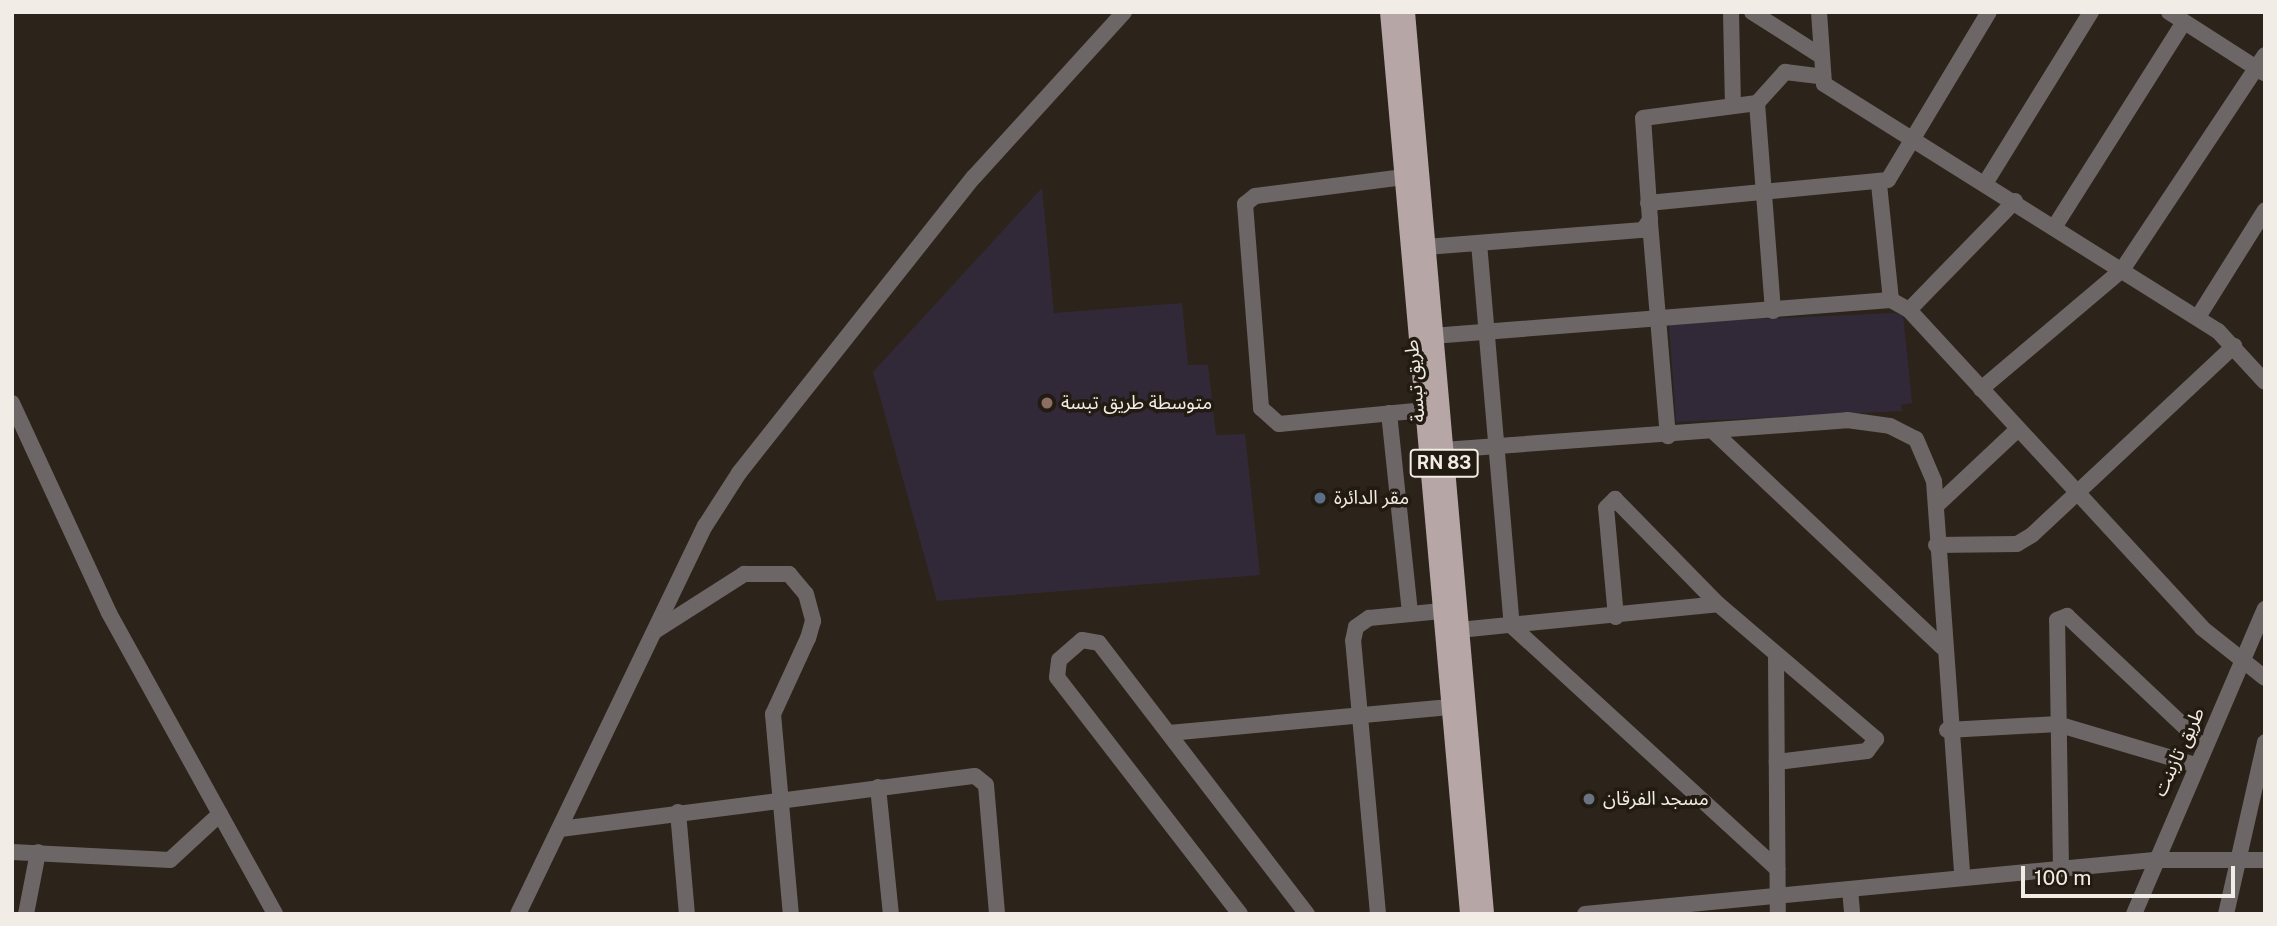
<!DOCTYPE html>
<html>
<head>
<meta charset="utf-8">
<style>
	body { margin:0 }
	#map { position:relative; width:2277px; height:926px; overflow:hidden; background:#2c241a; font-family:"Public Sans","Noto Sans Arabic",sans-serif }
	div>[style] { position:absolute }
	.education>* { inset:0; background:#322938 }
	.minor>* { height:16px; margin:-8px; padding:0 8px; transform-origin:8px; border-radius:8px; background:#6d6666 }
	.major>* { height:18px; margin:-9px; padding:0 9px; transform-origin:9px; border-radius:9px; background:#b6a6a6 }
	.dots>* { width:19px; height:19px; translate:-50% -50%; box-sizing:border-box; border:4px solid #221b11; border-radius:50% }
	span { translate:-50% -50%; white-space:nowrap; text-align:center; line-height:1.15; -webkit-text-stroke:7px #221b11; paint-order:stroke }
	.shield-label span { padding:2px 5px; background:#221b11; border:2px solid; border-radius:5px; -webkit-text-stroke-width:0 }
	.shield-label { font-size:18px; color:#f2ece6; font-weight:700 }
	.street-label { font-size:19px; color:#f2ece6 }
	.poi-label { font-size:19px; color:#f2ece6 }
	.left { translate:0 -50%; text-align:left }
	.frame { position:absolute; inset:0; border:14px solid #f2ece6; pointer-events:none }
	.scale { position:absolute; left:2021px; top:866px; width:214px; height:32px; box-sizing:border-box; border:4px solid #f2ece6; border-top:0; padding-left:9px; font-size:21px; line-height:24px; white-space:nowrap; color:#f2ece6; -webkit-text-stroke:5px #221b11; paint-order:stroke }
</style>
</head>
<body>
<div id="map">
	<div class="education">
		<i style="clip-path:polygon(1042px 188px,1054px 313px,1182px 303px,1188px 365px,1208px 365px,1216px 435px,1245px 434px,1260px 575px,937px 601px,873px 372px)"></i>
		<i style="clip-path:polygon(1893px 313px,1903px 315px,1912px 403px,1901px 405px,1902px 411px,1676px 422px,1669px 323px)"></i>
	</div>
	<div class="minor">
		<i style="left:1731px;top:12px;width:94px;rotate:88.8deg"></i>
		<i style="left:1752px;top:12px;width:78px;rotate:32.5deg"></i>
		<i style="left:1819px;top:12px;width:72px;rotate:86deg"></i>
		<i style="left:1824px;top:84px;width:465px;rotate:32.1deg"></i>
		<i style="left:2218px;top:331px;width:69px;rotate:47.3deg"></i>
		<i style="left:2169px;top:12px;width:113px;rotate:32.7deg"></i>
		<i style="left:1404px;top:177px;width:150px;rotate:172.7deg"></i>
		<i style="left:1255px;top:196px;width:13px;rotate:141deg"></i>
		<i style="left:1245px;top:204px;width:205px;rotate:85.5deg"></i>
		<i style="left:1261px;top:408px;width:24px;rotate:42deg"></i>
		<i style="left:1279px;top:424px;width:158px;rotate:-5.5deg"></i>
		<i style="left:1986px;top:182px;width:200px;rotate:-58.3deg"></i>
		<i style="left:1879px;top:184px;width:117px;rotate:84.1deg"></i>
		<i style="left:1648px;top:203px;width:241px;rotate:-5.5deg"></i>
		<i style="left:1888px;top:180px;width:196px;rotate:-59deg"></i>
		<i style="left:1650px;top:223px;width:214px;rotate:85.2deg"></i>
		<i style="left:2055px;top:226px;width:241px;rotate:-57.7deg"></i>
		<i style="left:1479px;top:243px;width:384px;rotate:85.1deg"></i>
		<i style="left:1512px;top:626px;width:360px;rotate:42.5deg"></i>
		<i style="left:1426px;top:247px;width:218px;rotate:-4.5deg"></i>
		<i style="left:1643px;top:230px;width:12px;rotate:-55deg"></i>
		<i style="left:1650px;top:220px;width:102px;rotate:-93.9deg"></i>
		<i style="left:1643px;top:118px;width:115px;rotate:-7.5deg"></i>
		<i style="left:1909px;top:310px;width:152px;rotate:-45.8deg"></i>
		<i style="left:1773px;top:311px;width:209px;rotate:-94.4deg"></i>
		<i style="left:1757px;top:103px;width:42px;rotate:-47.9deg"></i>
		<i style="left:1785px;top:72px;width:34px;rotate:7deg"></i>
		<i style="left:2198px;top:317px;width:126px;rotate:-57.9deg"></i>
		<i style="left:1432px;top:336px;width:460px;rotate:-4.5deg"></i>
		<i style="left:1891px;top:300px;width:21px;rotate:29deg"></i>
		<i style="left:1909px;top:310px;width:432px;rotate:47.3deg"></i>
		<i style="left:2202px;top:628px;width:80px;rotate:38.4deg"></i>
		<i style="left:1981px;top:389px;width:185px;rotate:-40.2deg"></i>
		<i style="left:2122px;top:270px;width:258px;rotate:-56.4deg"></i>
		<i style="left:12px;top:403px;width:231px;rotate:65.2deg"></i>
		<i style="left:109px;top:613px;width:344px;rotate:61.1deg"></i>
		<i style="left:1389px;top:413px;width:201px;rotate:84deg"></i>
		<i style="left:1715px;top:433px;width:312px;rotate:43.3deg"></i>
		<i style="left:1443px;top:450px;width:405px;rotate:-4.2deg"></i>
		<i style="left:1847px;top:420px;width:43px;rotate:7.9deg"></i>
		<i style="left:1890px;top:426px;width:29px;rotate:27deg"></i>
		<i style="left:1916px;top:439px;width:46px;rotate:66.8deg"></i>
		<i style="left:1934px;top:481px;width:396px;rotate:85.9deg"></i>
		<i style="left:1936px;top:506px;width:112px;rotate:-43.2deg"></i>
		<i style="left:1936px;top:545px;width:81px;rotate:-0.7deg"></i>
		<i style="left:2017px;top:544px;width:17px;rotate:-31deg"></i>
		<i style="left:2032px;top:535px;width:277px;rotate:-43.1deg"></i>
		<i style="left:1616px;top:617px;width:109px;rotate:-95.2deg"></i>
		<i style="left:1606px;top:508px;width:13px;rotate:-45deg"></i>
		<i style="left:1615px;top:499px;width:147px;rotate:45.6deg"></i>
		<i style="left:1718px;top:604px;width:208px;rotate:40.5deg"></i>
		<i style="left:1876px;top:739px;width:15px;rotate:127deg"></i>
		<i style="left:1867px;top:751px;width:91px;rotate:173deg"></i>
		<i style="left:1459px;top:630px;width:260px;rotate:-5.7deg"></i>
		<i style="left:655px;top:631px;width:106px;rotate:-32.6deg"></i>
		<i style="left:744px;top:574px;width:45px"></i>
		<i style="left:789px;top:574px;width:26px;rotate:50deg"></i>
		<i style="left:806px;top:594px;width:28px;rotate:75deg"></i>
		<i style="left:813px;top:621px;width:18px;rotate:106deg"></i>
		<i style="left:808px;top:638px;width:84px;rotate:114.7deg"></i>
		<i style="left:773px;top:714px;width:201px;rotate:84.9deg"></i>
		<i style="left:1776px;top:656px;width:258px;rotate:89.6deg"></i>
		<i style="left:1947px;top:730px;width:110px;rotate:-3.1deg"></i>
		<i style="left:2057px;top:724px;width:144px;rotate:16.5deg"></i>
		<i style="left:1169px;top:733px;width:282px;rotate:-5.3deg"></i>
		<i style="left:878px;top:787px;width:128px;rotate:84.2deg"></i>
		<i style="left:678px;top:812px;width:102px;rotate:85deg"></i>
		<i style="left:560px;top:829px;width:418px;rotate:-7.3deg"></i>
		<i style="left:975px;top:776px;width:14px;rotate:39deg"></i>
		<i style="left:986px;top:785px;width:129px;rotate:85.1deg"></i>
		<i style="left:12px;top:852px;width:158px;rotate:2.9deg"></i>
		<i style="left:170px;top:860px;width:68px;rotate:-42.6deg"></i>
		<i style="left:2061px;top:869px;width:249px;rotate:-90.9deg"></i>
		<i style="left:2057px;top:620px;width:11px;rotate:-22deg"></i>
		<i style="left:2067px;top:616px;width:188px;rotate:43.3deg"></i>
		<i style="left:1850px;top:889px;width:25px;rotate:85deg"></i>
		<i style="left:26px;top:914px;width:63px;rotate:-79deg"></i>
		<i style="left:518px;top:914px;width:431px;rotate:-64.3deg"></i>
		<i style="left:705px;top:526px;width:63px;rotate:-57.3deg"></i>
		<i style="left:739px;top:473px;width:378px;rotate:-51.6deg"></i>
		<i style="left:974px;top:177px;width:223px;rotate:-47.7deg"></i>
		<i style="left:1240px;top:914px;width:299px;rotate:-127.7deg"></i>
		<i style="left:1057px;top:677px;width:17px;rotate:-83deg"></i>
		<i style="left:1059px;top:660px;width:30px;rotate:-41deg"></i>
		<i style="left:1082px;top:640px;width:17px;rotate:10deg"></i>
		<i style="left:1099px;top:643px;width:342px;rotate:52.5deg"></i>
		<i style="left:1378px;top:914px;width:274px;rotate:-95.2deg"></i>
		<i style="left:1353px;top:641px;width:14px;rotate:-78deg"></i>
		<i style="left:1356px;top:627px;width:16px;rotate:-35deg"></i>
		<i style="left:1369px;top:618px;width:73px;rotate:-5.5deg"></i>
		<i style="left:1585px;top:914px;width:572px;rotate:-5.42deg"></i>
		<i style="left:2154px;top:860px;width:111px"></i>
		<i style="left:2134px;top:914px;width:332px;rotate:-66.8deg"></i>
		<i style="left:2226px;top:914px;width:176px;rotate:-77.2deg"></i>
	</div>
	<div class="major">
		<i style="left:1389px;top:12px;width:906px;rotate:84.93deg"></i>
		<i style="left:1406px;top:12px;width:905px;rotate:84.99deg"></i>
	</div>
	<div class="dots">
		<i style="left:1047px;top:403px;background:#8d6e63"></i>
		<i style="left:1320px;top:498px;background:#5c6f8a"></i>
		<i style="left:1589px;top:799px;background:#6b7280"></i>
	</div>
	<div class="shield-label">
		<span style="left:1444px;top:463px">RN 83</span>
	</div>
	<div class="street-label">
		<span style="left:1415px;top:381px;rotate:-95deg">طريق تبسة</span>
		<span style="left:2179px;top:752px;rotate:-65deg">طريق تازبنت</span>
	</div>
	<div class="poi-label">
		<span class="left" style="left:1061px;top:403px">متوسطة طريق تبسة</span>
		<span class="left" style="left:1334px;top:498px">مقر الدائرة</span>
		<span class="left" style="left:1603px;top:799px">مسجد الفرقان</span>
	</div>
	<div class="frame"></div>
	<div class="scale">100 m</div>
</div>
</body>
</html>
